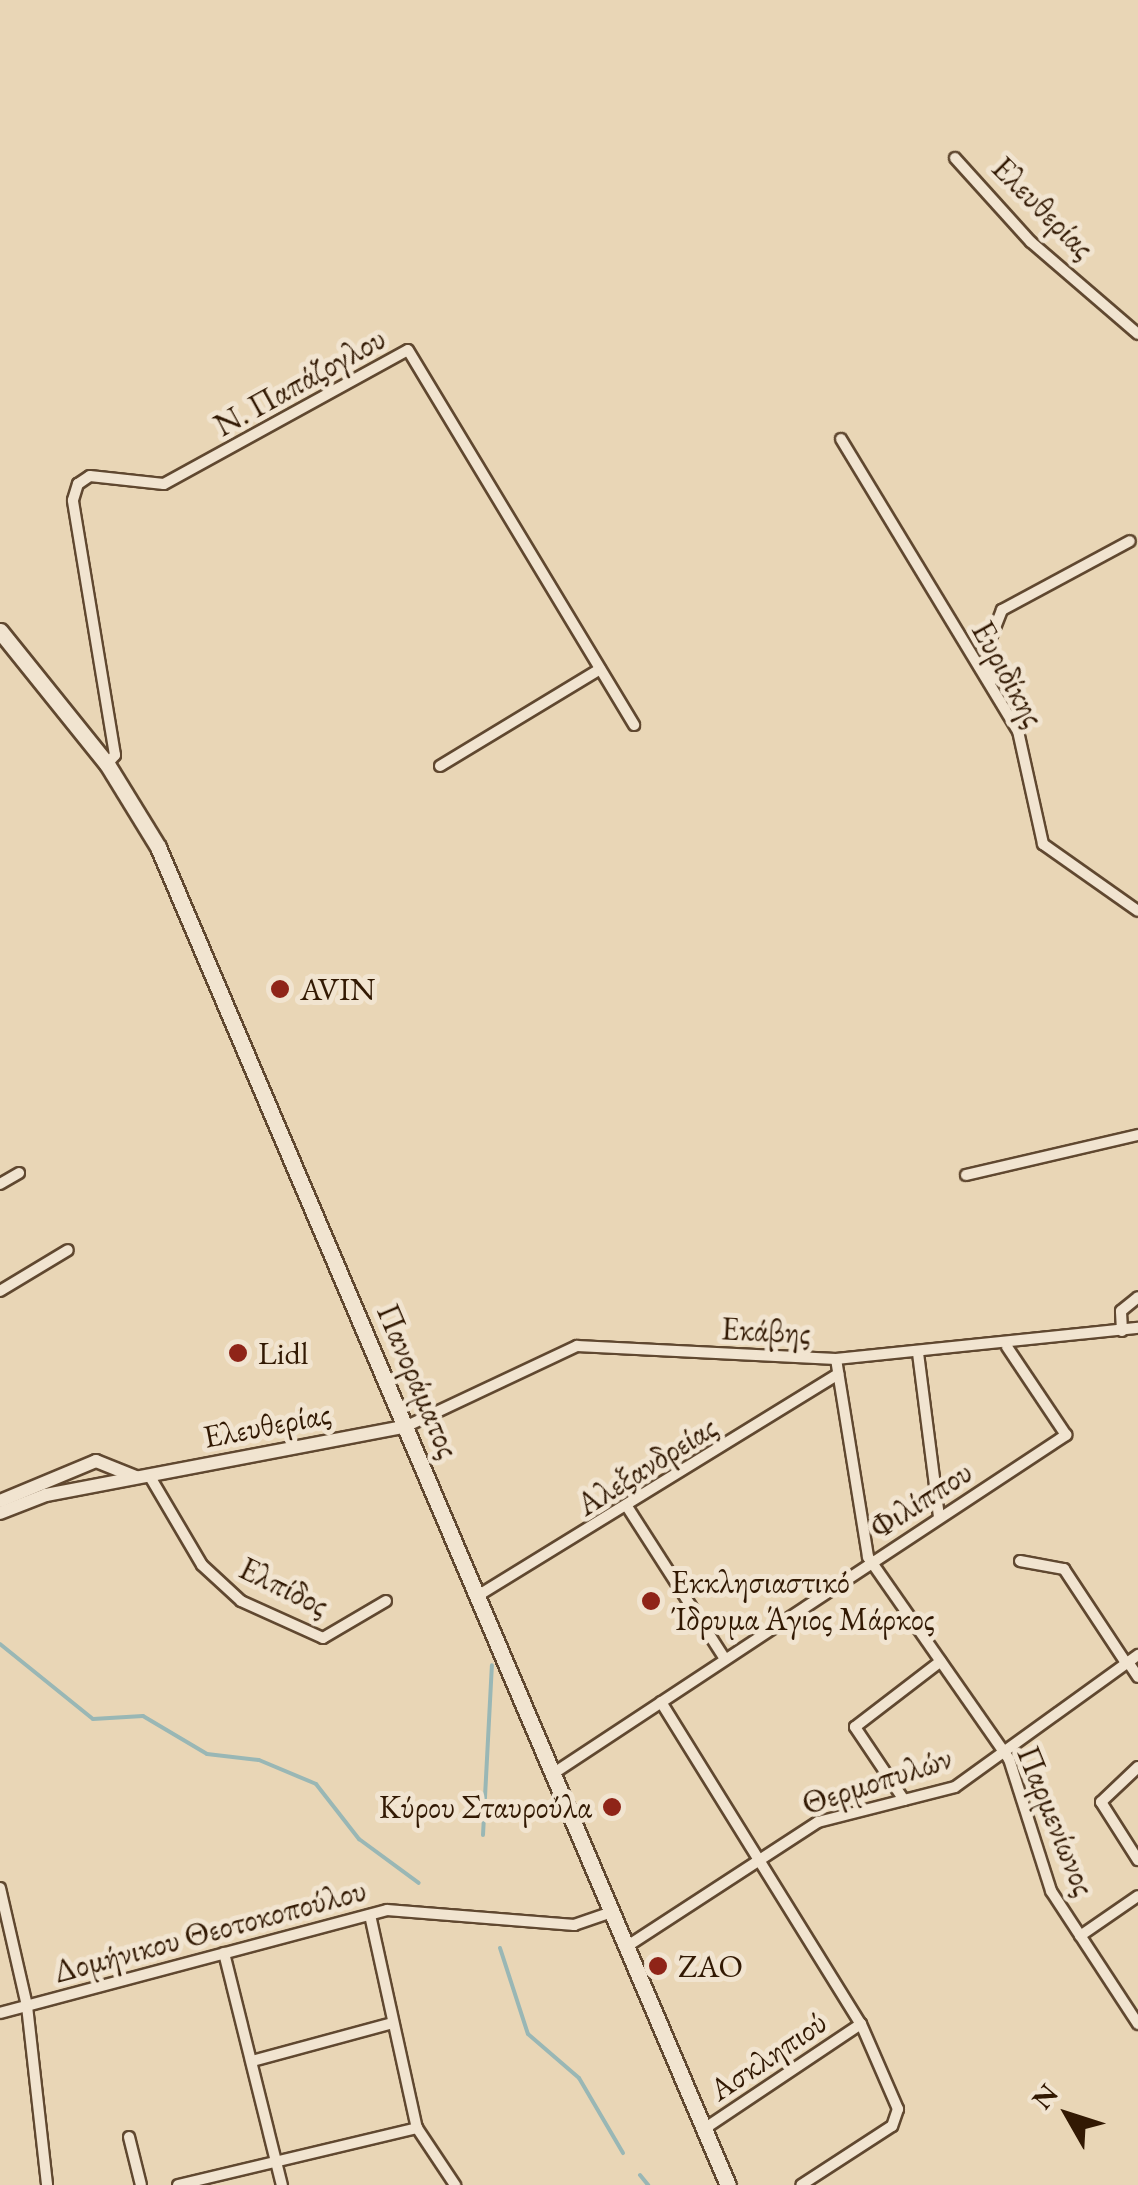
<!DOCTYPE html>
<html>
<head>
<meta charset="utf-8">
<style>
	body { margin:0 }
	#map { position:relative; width:1138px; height:2185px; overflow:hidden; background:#e9d6b6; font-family:"EB Garamond",serif }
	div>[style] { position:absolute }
	.stream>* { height:4px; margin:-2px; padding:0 2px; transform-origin:2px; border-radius:2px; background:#99b7b5 }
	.roads { filter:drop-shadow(2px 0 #604830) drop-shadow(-2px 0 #604830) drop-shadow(0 2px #604830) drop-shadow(0 -2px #604830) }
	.minor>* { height:10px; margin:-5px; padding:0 5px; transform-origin:5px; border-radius:5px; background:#f1e4d0 }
	.tertiary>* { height:12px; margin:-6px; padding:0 6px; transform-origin:6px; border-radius:6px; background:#f1e4d0 }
	.secondary>* { height:15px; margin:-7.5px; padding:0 7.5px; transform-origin:7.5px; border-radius:7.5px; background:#f1e4d0 }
	.dots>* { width:28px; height:28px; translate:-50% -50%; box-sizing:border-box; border:5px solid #f1e4d0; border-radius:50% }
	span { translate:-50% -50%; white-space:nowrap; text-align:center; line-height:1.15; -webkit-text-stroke:10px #f1e4d0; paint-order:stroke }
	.street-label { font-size:32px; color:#321903 }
	.poi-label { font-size:32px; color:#321903 }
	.left { translate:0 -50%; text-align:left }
	.right { translate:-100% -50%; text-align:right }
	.north { position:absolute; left:1018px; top:2065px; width:100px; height:100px; -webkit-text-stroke:8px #f1e4d0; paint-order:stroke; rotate:309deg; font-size:28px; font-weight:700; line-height:40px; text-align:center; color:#321903 }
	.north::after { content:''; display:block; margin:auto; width:35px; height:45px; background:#321903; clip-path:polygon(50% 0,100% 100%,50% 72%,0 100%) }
</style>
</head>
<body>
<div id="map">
	<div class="stream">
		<i style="left:0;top:1644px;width:119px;rotate:38.9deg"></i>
		<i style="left:93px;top:1719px;width:50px;rotate:-3.4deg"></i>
		<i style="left:143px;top:1716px;width:74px;rotate:30.7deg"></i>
		<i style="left:207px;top:1754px;width:52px;rotate:6.6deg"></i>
		<i style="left:259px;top:1760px;width:62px;rotate:22.8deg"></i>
		<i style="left:316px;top:1784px;width:70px;rotate:52deg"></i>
		<i style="left:359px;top:1839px;width:74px;rotate:36.3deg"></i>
		<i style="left:483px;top:1835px;width:170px;rotate:-87deg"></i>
		<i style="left:500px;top:1948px;width:90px;rotate:72deg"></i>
		<i style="left:528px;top:2034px;width:67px;rotate:40.8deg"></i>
		<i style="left:579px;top:2078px;width:87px;rotate:59.6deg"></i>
		<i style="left:640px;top:2175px;width:13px;rotate:51deg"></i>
	</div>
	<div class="roads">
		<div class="minor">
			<i style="left:955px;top:158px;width:113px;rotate:47.9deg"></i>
			<i style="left:1031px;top:242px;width:141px;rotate:40.7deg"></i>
			<i style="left:841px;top:439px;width:341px;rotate:58.8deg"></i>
			<i style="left:1018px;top:731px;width:116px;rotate:77.5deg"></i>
			<i style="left:1043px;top:844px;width:116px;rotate:35.2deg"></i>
			<i style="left:992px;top:680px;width:32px;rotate:-99deg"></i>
			<i style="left:987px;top:648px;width:41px;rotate:-68.5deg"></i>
			<i style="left:1002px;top:610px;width:145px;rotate:-28.3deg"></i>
			<i style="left:107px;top:764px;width:12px;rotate:-48deg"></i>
			<i style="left:115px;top:755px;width:258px;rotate:-99.4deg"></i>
			<i style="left:73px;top:500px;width:17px;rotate:-73deg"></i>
			<i style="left:78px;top:484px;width:14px;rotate:-34deg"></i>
			<i style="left:90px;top:476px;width:74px;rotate:6.2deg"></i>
			<i style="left:164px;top:484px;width:278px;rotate:-28.8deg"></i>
			<i style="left:408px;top:350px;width:438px;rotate:58.9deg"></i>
			<i style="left:440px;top:766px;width:187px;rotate:-31.2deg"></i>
			<i style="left:966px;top:1175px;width:177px;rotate:-13.1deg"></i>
			<i style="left:0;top:1184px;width:22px;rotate:-30deg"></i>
			<i style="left:0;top:1291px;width:79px;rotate:-31.1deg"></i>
			<i style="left:1122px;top:1331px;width:20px;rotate:-93deg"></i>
			<i style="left:1121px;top:1311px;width:22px;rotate:-39deg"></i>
			<i style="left:918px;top:1353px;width:166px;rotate:82.7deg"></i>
			<i style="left:836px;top:1359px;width:201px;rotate:80.8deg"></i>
			<i style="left:868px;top:1557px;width:246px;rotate:55.1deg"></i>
			<i style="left:1009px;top:1759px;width:139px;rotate:72.3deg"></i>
			<i style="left:1051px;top:1891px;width:159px;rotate:56.8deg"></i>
			<i style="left:407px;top:1426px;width:188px;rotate:-25.2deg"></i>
			<i style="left:577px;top:1346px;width:259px;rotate:2.9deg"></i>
			<i style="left:836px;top:1359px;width:304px;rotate:-5.9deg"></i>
			<i style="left:149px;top:1475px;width:104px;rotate:59.5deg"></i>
			<i style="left:202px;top:1565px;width:53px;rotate:42.7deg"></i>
			<i style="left:241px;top:1601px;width:90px;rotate:24.3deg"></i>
			<i style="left:323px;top:1638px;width:73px;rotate:-30.4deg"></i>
			<i style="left:628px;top:1508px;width:179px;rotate:57.3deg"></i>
			<i style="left:1020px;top:1561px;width:45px;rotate:10.3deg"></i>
			<i style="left:1064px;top:1569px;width:113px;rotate:56.6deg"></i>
			<i style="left:479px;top:1595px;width:422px;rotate:-31.6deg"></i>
			<i style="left:1128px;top:1662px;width:18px;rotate:56deg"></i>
			<i style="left:661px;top:1702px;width:379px;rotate:58.2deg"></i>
			<i style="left:861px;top:2024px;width:93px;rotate:66.5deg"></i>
			<i style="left:898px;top:2109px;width:18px;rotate:109deg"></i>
			<i style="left:892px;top:2126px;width:108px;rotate:147deg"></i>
			<i style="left:1138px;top:1767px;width:51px;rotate:136.6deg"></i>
			<i style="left:1101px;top:1802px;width:69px;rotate:57.5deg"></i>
			<i style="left:554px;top:1773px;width:614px;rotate:-33.43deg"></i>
			<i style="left:1066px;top:1435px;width:106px;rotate:-123.8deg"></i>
			<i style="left:904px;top:1800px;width:88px;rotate:-123.9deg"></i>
			<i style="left:855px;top:1727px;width:108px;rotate:-37.5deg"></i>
			<i style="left:0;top:1888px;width:121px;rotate:77.1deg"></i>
			<i style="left:27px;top:2006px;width:180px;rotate:83.6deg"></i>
			<i style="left:370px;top:1915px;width:218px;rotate:77.6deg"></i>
			<i style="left:417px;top:2128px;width:69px;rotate:56.3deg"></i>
			<i style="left:1080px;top:1936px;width:70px;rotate:-34.6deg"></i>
			<i style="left:626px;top:1947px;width:229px;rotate:-33.1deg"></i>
			<i style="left:818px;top:1822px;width:141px;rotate:-14.3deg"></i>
			<i style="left:955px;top:1787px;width:226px;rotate:-35.8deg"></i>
			<i style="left:224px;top:1953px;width:239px;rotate:76deg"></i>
			<i style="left:0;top:2013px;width:400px;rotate:-14.9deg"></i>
			<i style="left:387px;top:1910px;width:188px;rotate:4.6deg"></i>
			<i style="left:574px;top:1925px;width:40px;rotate:-18.9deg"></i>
			<i style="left:252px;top:2061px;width:146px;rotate:-15.1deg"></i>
			<i style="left:704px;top:2129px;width:189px;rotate:-33.8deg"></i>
			<i style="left:129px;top:2137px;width:49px;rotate:76deg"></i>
			<i style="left:178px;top:2185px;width:246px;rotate:-13.4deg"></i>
		</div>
		<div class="tertiary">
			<i style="left:0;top:1501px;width:104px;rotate:-22.6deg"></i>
			<i style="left:96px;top:1461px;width:43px;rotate:21.8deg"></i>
			<i style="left:0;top:1513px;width:49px;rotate:-21.4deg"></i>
			<i style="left:46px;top:1495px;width:368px;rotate:-10.8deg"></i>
		</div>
		<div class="secondary">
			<i style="left:0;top:631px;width:171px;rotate:51.2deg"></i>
			<i style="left:107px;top:764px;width:97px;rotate:58.4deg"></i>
			<i style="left:158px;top:847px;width:1454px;rotate:66.93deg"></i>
		</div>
	</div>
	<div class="dots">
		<i style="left:280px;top:989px;background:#8f2418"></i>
		<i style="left:238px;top:1353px;background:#8f2418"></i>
		<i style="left:651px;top:1601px;background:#8f2418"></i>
		<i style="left:612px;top:1807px;background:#8f2418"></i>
		<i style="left:658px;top:1966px;background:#8f2418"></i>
	</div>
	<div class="street-label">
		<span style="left:1043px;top:208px;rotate:45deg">Ελευθερίας</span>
		<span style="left:300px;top:382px;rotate:-29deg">Ν. Παπάζογλου</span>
		<span style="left:1008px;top:674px;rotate:61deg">Ευριδίκης</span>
		<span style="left:766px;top:1331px;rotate:3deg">Εκάβης</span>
		<span style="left:418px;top:1381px;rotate:67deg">Πανοράματος</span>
		<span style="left:267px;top:1425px;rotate:-11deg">Ελευθερίας</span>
		<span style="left:647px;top:1466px;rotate:-32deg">Αλεξανδρείας</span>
		<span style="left:921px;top:1500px;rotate:-33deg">Φιλίππου</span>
		<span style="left:284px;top:1587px;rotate:26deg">Ελπίδος</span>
		<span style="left:877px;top:1781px;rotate:-18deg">Θερμοπυλών</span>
		<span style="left:1056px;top:1821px;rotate:68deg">Παρμενίωνος</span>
		<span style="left:210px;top:1931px;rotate:-15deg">Δομήνικου Θεοτοκοπούλου</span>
		<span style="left:768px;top:2056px;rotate:-34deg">Ασκληπιού</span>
	</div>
	<div class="poi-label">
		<span class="left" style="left:300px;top:989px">AVIN</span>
		<span class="left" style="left:258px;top:1353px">Lidl</span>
		<span class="left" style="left:671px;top:1601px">Εκκλησιαστικό<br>Ίδρυμα Άγιος Μάρκος</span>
		<span class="right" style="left:592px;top:1807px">Κύρου Σταυρούλα</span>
		<span class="left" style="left:678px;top:1966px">ZAO</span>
	</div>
	<div class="north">N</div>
</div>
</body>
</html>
